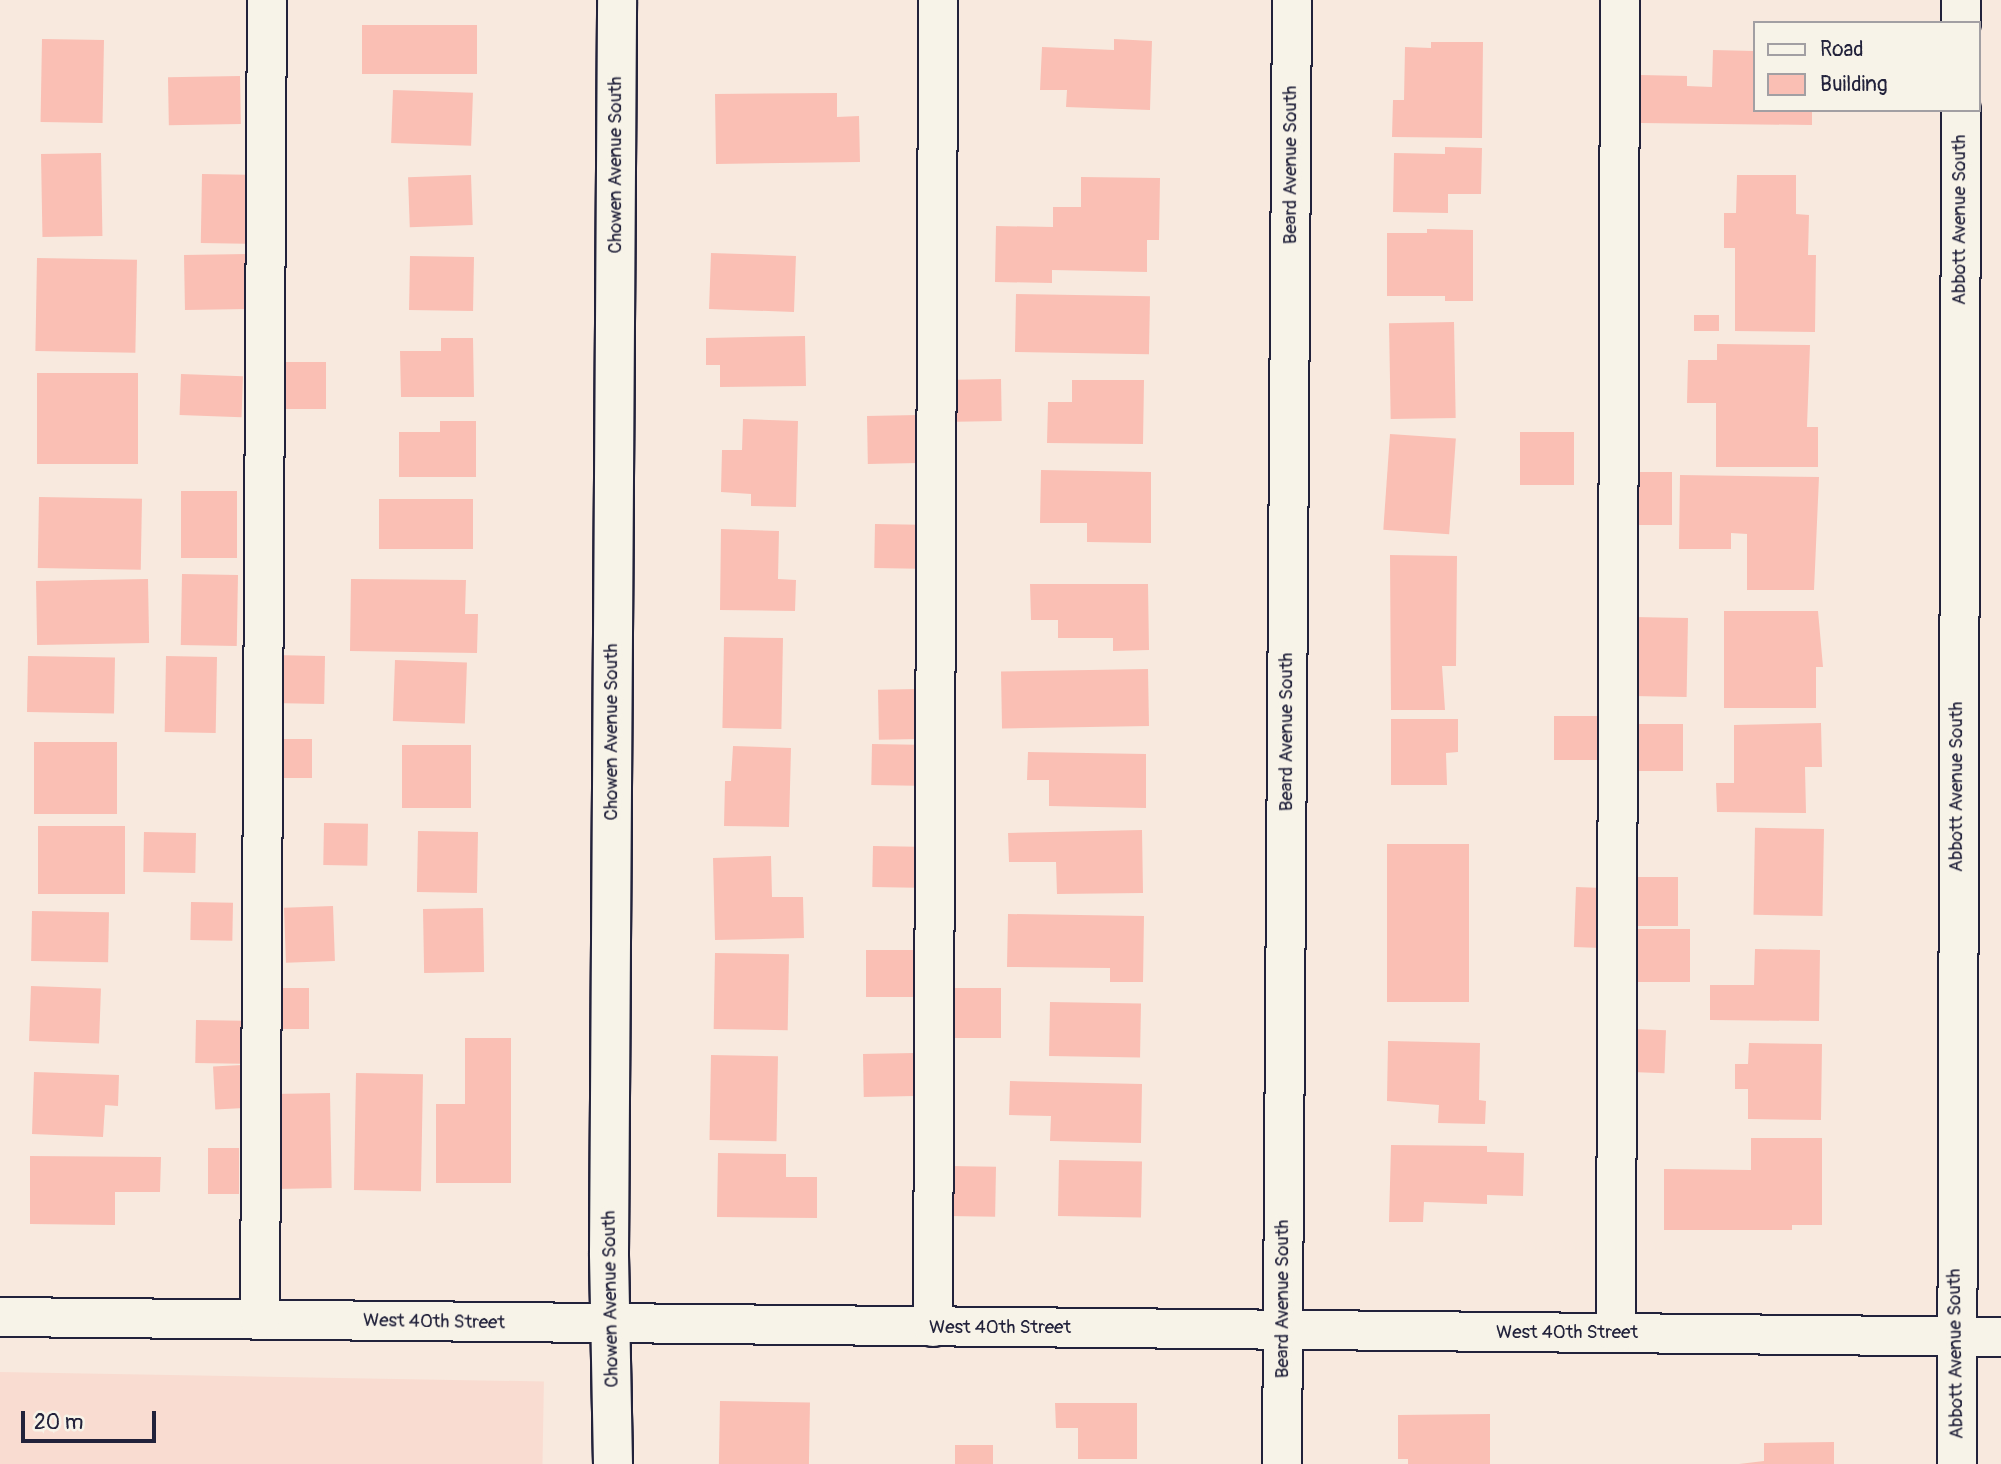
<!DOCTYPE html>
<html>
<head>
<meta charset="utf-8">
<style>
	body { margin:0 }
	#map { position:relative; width:2001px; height:1464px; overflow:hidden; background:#f8e9de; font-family:Pangolin,sans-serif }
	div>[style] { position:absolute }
	.built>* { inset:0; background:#f9dcd1; transform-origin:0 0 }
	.building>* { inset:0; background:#fabfb4; transform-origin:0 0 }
	.roads { filter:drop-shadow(2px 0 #22223b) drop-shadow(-2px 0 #22223b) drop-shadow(0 2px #22223b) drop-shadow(0 -2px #22223b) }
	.minor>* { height:38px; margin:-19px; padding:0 19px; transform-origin:19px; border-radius:19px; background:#f7f3e8 }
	span { translate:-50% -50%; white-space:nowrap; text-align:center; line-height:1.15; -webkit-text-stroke:7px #f7f3e8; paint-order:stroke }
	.street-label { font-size:19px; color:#22223b }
	.legend { position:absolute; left:1753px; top:21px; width:228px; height:91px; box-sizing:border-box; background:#f7f3e8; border:2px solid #a29fa3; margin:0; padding:9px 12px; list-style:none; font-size:21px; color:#22223b }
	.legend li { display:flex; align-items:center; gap:14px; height:35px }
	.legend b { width:35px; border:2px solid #a29fa3 }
	.scale { position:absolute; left:21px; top:1411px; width:135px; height:32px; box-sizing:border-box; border:4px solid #22223b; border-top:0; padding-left:9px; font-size:21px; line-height:24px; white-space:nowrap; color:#22223b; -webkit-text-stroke:5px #f7f3e8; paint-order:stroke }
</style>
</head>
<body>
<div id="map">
	<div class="built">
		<i style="left:0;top:1372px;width:544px;height:92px;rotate:1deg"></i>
	</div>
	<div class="building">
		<i style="left:477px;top:25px;width:49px;height:115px;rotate:90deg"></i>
		<i style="left:42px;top:39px;width:62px;height:83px;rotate:1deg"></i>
		<i style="clip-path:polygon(1114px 39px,1152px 41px,1150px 110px,1066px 107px,1067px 90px,1040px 90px,1042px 47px,1114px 50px)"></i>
		<i style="clip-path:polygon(1431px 42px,1483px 42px,1482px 138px,1392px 137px,1393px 100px,1404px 100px,1405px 47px,1431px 48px)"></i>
		<i style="clip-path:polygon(1713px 50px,1754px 51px,1754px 110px,1812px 110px,1812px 125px,1641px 123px,1641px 75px,1687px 76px,1687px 86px,1712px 87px)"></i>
		<i style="left:240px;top:76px;width:48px;height:72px;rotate:89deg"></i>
		<i style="left:393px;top:90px;width:80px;height:53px;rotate:2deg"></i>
		<i style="clip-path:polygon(837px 93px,837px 117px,859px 116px,860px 162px,716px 164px,715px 94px)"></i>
		<i style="clip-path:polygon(1445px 147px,1482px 148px,1481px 194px,1448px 194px,1448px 213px,1393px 212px,1394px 153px,1445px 154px)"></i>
		<i style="left:101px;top:153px;width:83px;height:60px;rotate:89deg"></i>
		<i style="left:202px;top:174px;width:45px;height:69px;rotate:1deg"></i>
		<i style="left:471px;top:175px;width:50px;height:63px;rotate:88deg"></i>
		<i style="clip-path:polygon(1737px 175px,1796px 175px,1796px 214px,1809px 215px,1808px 255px,1816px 255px,1815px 332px,1735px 331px,1735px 248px,1724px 248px,1724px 213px,1736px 213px)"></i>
		<i style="clip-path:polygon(1081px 177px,1160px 178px,1159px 240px,1147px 240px,1147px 272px,1052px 270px,1052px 283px,995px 282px,996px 226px,1053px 227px,1053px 207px,1081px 207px)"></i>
		<i style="clip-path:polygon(1427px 229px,1473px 230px,1473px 301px,1445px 301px,1445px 296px,1387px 296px,1387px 233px,1427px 233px)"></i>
		<i style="left:711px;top:253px;width:85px;height:56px;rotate:2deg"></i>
		<i style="left:247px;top:254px;width:55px;height:63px;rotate:89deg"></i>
		<i style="left:410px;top:256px;width:64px;height:54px;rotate:1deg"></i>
		<i style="left:37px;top:258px;width:100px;height:93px;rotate:1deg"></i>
		<i style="left:1016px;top:294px;width:134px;height:58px;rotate:1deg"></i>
		<i style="left:1694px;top:315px;width:25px;height:16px"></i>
		<i style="left:1454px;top:322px;width:96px;height:65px;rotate:89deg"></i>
		<i style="clip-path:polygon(805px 336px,806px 386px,720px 387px,720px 365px,706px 365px,706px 338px)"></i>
		<i style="clip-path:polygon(441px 338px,473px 338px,474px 397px,401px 397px,400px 351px,441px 351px)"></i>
		<i style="clip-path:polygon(1717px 344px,1810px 345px,1807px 427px,1818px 427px,1818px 467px,1716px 467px,1716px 403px,1687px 403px,1688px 360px,1717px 360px)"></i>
		<i style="left:279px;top:362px;width:47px;height:47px"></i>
		<i style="left:138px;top:373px;width:91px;height:101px;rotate:90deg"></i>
		<i style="left:181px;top:374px;width:62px;height:41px;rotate:2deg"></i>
		<i style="left:1001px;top:379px;width:42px;height:46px;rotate:89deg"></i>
		<i style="clip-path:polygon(1072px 380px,1144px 380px,1143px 444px,1047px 443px,1048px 402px,1072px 402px)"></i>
		<i style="left:918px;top:415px;width:48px;height:51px;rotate:89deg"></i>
		<i style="clip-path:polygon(743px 419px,798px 421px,796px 507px,751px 506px,751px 494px,721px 492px,722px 450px,742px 450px)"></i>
		<i style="clip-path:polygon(440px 421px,476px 421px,476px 477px,399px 477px,399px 432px,440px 432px)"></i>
		<i style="left:1520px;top:432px;width:54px;height:53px"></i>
		<i style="left:1390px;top:434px;width:66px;height:96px;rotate:4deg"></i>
		<i style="clip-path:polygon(1041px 470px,1151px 472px,1151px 543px,1087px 542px,1087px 523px,1040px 523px)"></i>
		<i style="left:1633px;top:472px;width:39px;height:53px"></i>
		<i style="clip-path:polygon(1680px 475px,1819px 477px,1814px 590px,1747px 590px,1747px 534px,1731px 533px,1731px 549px,1679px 549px)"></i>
		<i style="left:181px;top:491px;width:56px;height:67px"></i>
		<i style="left:39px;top:497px;width:103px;height:71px;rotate:1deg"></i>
		<i style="left:473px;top:499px;width:50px;height:94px;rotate:90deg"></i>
		<i style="left:875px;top:524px;width:44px;height:44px;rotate:1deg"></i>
		<i style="clip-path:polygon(721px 529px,779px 531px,778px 579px,796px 580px,795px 611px,720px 610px)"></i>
		<i style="clip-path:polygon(1390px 555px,1457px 556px,1456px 666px,1442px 666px,1445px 710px,1391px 710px)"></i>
		<i style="left:182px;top:574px;width:56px;height:71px;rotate:1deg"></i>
		<i style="left:148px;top:579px;width:64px;height:112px;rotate:89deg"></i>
		<i style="clip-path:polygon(351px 579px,466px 580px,465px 614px,478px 614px,477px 653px,350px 651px)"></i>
		<i style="clip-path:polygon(1030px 584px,1148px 584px,1149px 650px,1113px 651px,1113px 638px,1058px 638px,1058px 620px,1031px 620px)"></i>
		<i style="clip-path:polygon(1724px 611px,1818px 611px,1823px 667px,1816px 667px,1816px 708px,1724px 708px)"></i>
		<i style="left:1634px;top:617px;width:54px;height:79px;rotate:1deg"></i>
		<i style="left:724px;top:637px;width:59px;height:91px;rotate:1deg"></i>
		<i style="left:273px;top:655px;width:52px;height:48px;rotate:1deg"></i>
		<i style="left:28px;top:656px;width:87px;height:56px;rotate:1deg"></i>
		<i style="left:166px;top:656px;width:51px;height:76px;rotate:1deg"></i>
		<i style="left:395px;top:660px;width:72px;height:61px;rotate:2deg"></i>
		<i style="left:1148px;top:669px;width:57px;height:147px;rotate:89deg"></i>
		<i style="left:918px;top:689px;width:50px;height:40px;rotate:89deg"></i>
		<i style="left:1603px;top:716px;width:44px;height:49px;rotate:90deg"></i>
		<i style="clip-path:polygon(1391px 719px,1458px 719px,1458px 752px,1446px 753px,1447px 785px,1391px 785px)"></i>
		<i style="clip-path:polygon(1821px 723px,1822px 767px,1805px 767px,1806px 813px,1717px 812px,1716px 783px,1734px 783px,1734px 725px)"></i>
		<i style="left:1633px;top:724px;width:50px;height:47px"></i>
		<i style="left:276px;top:739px;width:36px;height:39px"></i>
		<i style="left:34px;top:742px;width:83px;height:72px"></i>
		<i style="left:872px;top:744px;width:44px;height:41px;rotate:1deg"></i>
		<i style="left:402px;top:745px;width:69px;height:63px"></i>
		<i style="clip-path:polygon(733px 746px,791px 748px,789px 827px,724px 826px,725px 781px,731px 781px)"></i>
		<i style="clip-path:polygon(1028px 752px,1146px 754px,1146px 808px,1049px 806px,1049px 780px,1027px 780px)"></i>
		<i style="left:324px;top:823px;width:44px;height:42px;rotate:1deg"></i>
		<i style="left:125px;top:826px;width:68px;height:87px;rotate:90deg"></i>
		<i style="left:1824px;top:829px;width:87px;height:69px;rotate:91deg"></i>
		<i style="clip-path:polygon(1142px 830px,1143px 893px,1057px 894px,1056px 862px,1009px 862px,1008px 833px)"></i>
		<i style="left:418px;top:831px;width:60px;height:61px;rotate:1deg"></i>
		<i style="left:144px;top:832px;width:52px;height:40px;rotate:1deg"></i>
		<i style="left:1387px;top:844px;width:82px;height:158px"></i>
		<i style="left:873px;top:846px;width:44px;height:41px;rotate:1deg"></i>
		<i style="clip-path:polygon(771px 856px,772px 897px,803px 897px,804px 938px,715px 940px,713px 858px)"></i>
		<i style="left:1678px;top:877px;width:49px;height:47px;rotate:90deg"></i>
		<i style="left:1576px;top:887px;width:27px;height:60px;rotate:2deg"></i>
		<i style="left:191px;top:902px;width:42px;height:38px;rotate:1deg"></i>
		<i style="left:333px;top:906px;width:55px;height:49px;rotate:88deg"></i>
		<i style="left:483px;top:908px;width:64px;height:60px;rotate:89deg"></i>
		<i style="left:32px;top:911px;width:77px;height:50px;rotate:1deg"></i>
		<i style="clip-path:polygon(1008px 914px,1144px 916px,1143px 982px,1110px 982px,1110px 968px,1007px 967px)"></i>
		<i style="left:1632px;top:929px;width:58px;height:53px"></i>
		<i style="clip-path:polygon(1755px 949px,1820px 950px,1819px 1021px,1710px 1020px,1710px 985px,1754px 985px)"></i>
		<i style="left:866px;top:950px;width:51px;height:47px"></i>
		<i style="left:715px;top:953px;width:74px;height:76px;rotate:1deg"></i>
		<i style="left:31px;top:986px;width:70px;height:55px;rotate:2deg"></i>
		<i style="left:274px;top:988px;width:35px;height:41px"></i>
		<i style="left:1001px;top:988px;width:50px;height:57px;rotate:90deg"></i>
		<i style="left:1050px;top:1002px;width:91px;height:54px;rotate:1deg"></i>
		<i style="left:196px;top:1020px;width:46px;height:43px;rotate:1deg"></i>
		<i style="left:1633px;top:1029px;width:33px;height:43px;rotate:2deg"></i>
		<i style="clip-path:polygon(465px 1038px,511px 1038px,511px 1183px,436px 1183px,436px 1104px,465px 1104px)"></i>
		<i style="clip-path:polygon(1388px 1041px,1480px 1043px,1479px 1100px,1486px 1101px,1485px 1124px,1438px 1123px,1439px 1105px,1387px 1101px)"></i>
		<i style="clip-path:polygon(1749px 1043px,1822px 1044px,1821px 1120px,1748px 1119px,1748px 1089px,1735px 1089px,1735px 1064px,1748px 1064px)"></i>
		<i style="left:914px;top:1053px;width:43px;height:51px;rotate:89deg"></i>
		<i style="left:711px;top:1055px;width:67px;height:85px;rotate:1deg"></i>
		<i style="left:242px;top:1065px;width:43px;height:29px;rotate:87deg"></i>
		<i style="clip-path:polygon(34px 1072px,119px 1075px,118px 1106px,105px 1105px,103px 1137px,32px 1134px)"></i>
		<i style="left:356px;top:1073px;width:67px;height:117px;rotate:1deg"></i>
		<i style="clip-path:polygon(1010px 1081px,1142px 1084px,1141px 1143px,1050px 1141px,1051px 1116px,1009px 1115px)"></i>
		<i style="left:330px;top:1093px;width:95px;height:56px;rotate:89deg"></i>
		<i style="clip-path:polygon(1751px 1138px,1822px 1138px,1822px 1225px,1792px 1225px,1792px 1230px,1664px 1230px,1664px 1169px,1751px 1170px)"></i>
		<i style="clip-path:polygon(1391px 1145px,1487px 1146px,1487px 1152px,1524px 1153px,1523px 1196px,1487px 1195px,1487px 1204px,1424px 1202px,1423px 1222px,1389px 1222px)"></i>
		<i style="left:208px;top:1148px;width:31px;height:46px"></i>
		<i style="clip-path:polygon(718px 1153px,786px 1154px,786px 1177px,817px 1177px,817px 1218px,717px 1217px)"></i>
		<i style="clip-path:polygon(30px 1156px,161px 1157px,160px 1192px,115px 1192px,115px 1225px,30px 1224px)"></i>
		<i style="left:1059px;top:1160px;width:83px;height:56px;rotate:1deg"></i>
		<i style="left:949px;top:1166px;width:47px;height:50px;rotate:1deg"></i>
		<i style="left:720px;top:1401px;width:90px;height:63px;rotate:1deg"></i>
		<i style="clip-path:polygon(1055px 1403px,1137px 1403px,1137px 1459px,1078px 1459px,1078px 1428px,1056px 1428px)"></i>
		<i style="clip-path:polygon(1490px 1414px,1490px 1464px,1408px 1464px,1408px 1459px,1398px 1459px,1398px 1415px)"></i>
		<i style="clip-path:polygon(1834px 1442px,1834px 1464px,1739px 1464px,1764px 1461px,1764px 1443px)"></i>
		<i style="left:955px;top:1445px;width:38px;height:19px"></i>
	</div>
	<div class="roads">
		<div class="minor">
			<i style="left:1961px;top:23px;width:23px;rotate:-90deg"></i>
			<i style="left:0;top:1317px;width:2001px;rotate:0.57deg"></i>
			<i style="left:260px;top:1320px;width:1320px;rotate:-89.7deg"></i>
			<i style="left:933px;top:1327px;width:1327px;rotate:-89.78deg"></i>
			<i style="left:1616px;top:1333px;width:1333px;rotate:-89.83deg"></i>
			<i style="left:613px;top:1464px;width:211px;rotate:-91.1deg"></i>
			<i style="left:609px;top:1253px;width:1253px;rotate:-89.63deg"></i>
			<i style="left:1282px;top:1464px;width:1464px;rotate:-89.61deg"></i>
			<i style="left:1957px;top:1464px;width:1354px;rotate:-89.83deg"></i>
		</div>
	</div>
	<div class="street-label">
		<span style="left:616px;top:165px;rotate:-90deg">Chowen Avenue South</span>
		<span style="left:1291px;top:165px;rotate:-90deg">Beard Avenue South</span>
		<span style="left:1960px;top:220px;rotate:-90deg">Abbott Avenue South</span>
		<span style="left:612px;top:732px;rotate:-90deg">Chowen Avenue South</span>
		<span style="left:1287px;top:732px;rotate:-90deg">Beard Avenue South</span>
		<span style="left:1957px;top:787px;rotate:-90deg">Abbott Avenue South</span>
		<span style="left:611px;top:1299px;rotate:-91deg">Chowen Avenue South</span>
		<span style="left:1283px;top:1299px;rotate:-90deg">Beard Avenue South</span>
		<span style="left:434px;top:1322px;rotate:1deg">West 40th Street</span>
		<span style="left:1000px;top:1328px">West 40th Street</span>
		<span style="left:1567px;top:1333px">West 40th Street</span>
		<span style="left:1956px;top:1354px;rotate:-91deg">Abbott Avenue South</span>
	</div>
	<ul class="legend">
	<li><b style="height:9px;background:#f7f3e8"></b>Road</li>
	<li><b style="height:19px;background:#fabfb4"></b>Building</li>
	</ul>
	<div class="scale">20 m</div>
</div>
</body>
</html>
